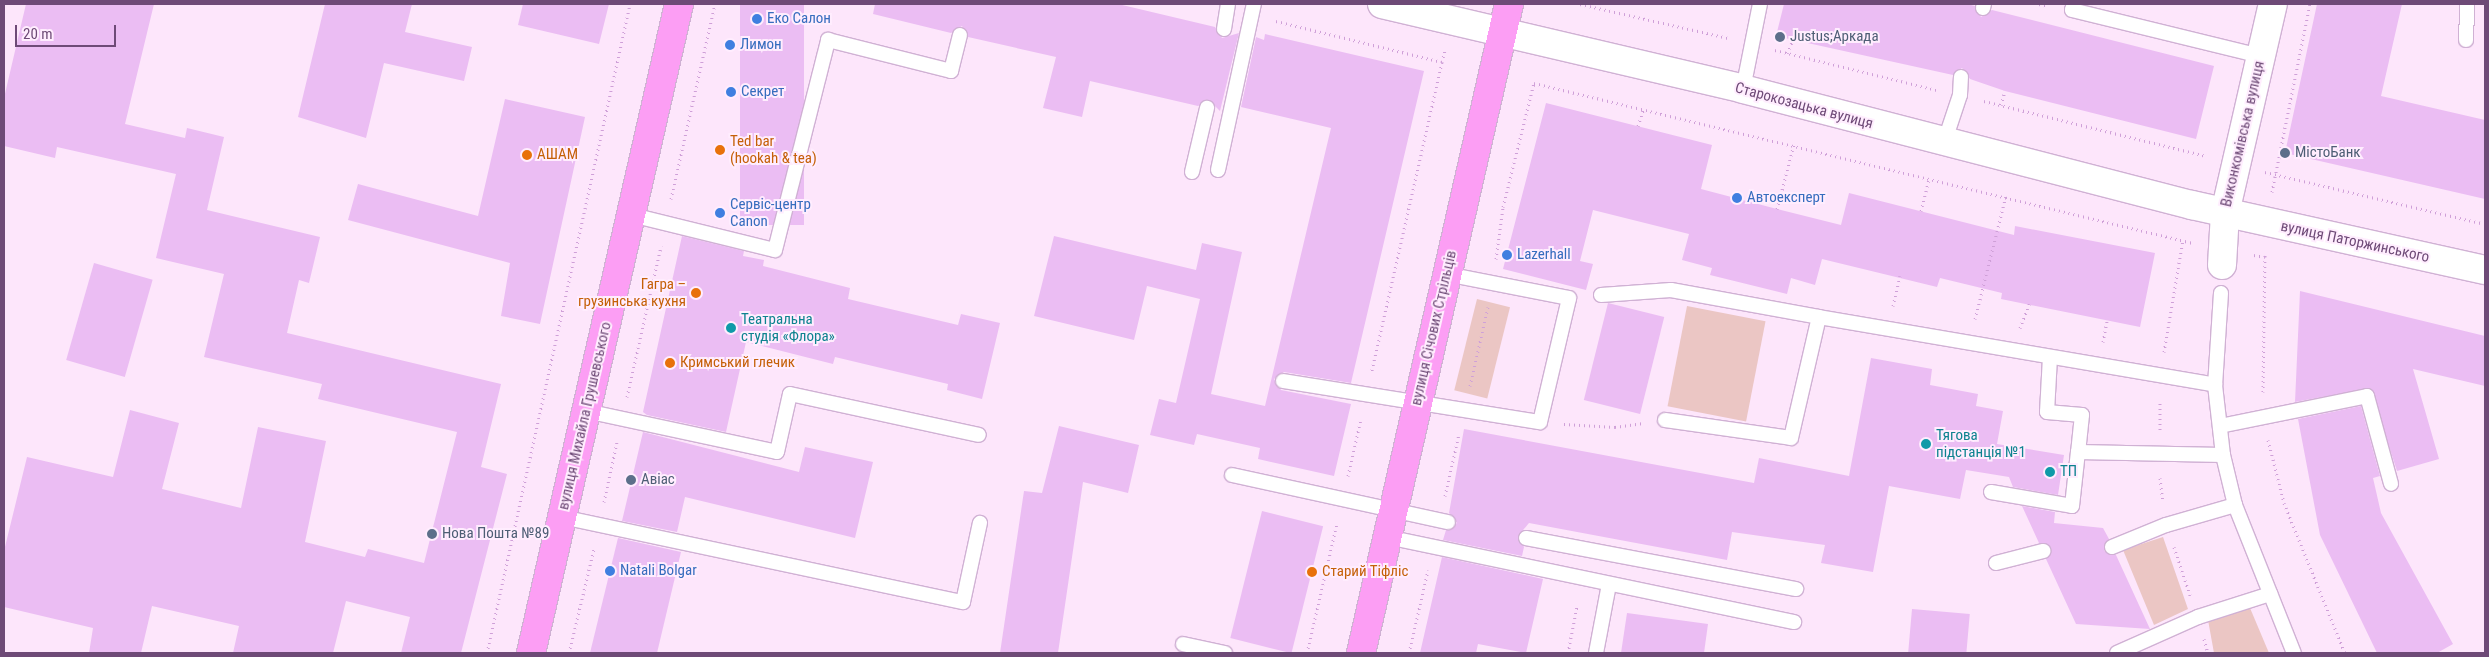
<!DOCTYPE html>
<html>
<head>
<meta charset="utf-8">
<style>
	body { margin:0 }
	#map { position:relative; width:2489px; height:657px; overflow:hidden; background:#fde6fb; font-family:"Roboto Condensed",sans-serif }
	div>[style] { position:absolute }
	.green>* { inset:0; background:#ebc6c4; transform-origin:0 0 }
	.building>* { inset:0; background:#ebbdf3; transform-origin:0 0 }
	.path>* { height:3px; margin-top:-1.5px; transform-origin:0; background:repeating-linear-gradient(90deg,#cfa0d8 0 1px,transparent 0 5px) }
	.roads { filter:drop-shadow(1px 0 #d0b1d4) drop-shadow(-1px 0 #d0b1d4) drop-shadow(0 1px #d0b1d4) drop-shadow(0 -1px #d0b1d4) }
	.lane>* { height:14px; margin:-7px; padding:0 7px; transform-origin:7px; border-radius:7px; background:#fff }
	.street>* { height:28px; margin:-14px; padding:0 14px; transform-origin:14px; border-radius:14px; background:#fff }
	.secondary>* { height:28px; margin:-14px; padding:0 14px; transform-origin:14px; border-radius:14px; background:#fff }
	.primary>* { height:28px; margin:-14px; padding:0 14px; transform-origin:14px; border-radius:14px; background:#fc9ef4 }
	.dots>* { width:14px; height:14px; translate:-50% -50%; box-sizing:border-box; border:2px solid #ffedfe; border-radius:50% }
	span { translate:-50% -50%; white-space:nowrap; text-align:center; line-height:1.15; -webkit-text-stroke:4px #ffedfe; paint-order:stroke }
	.shop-label { font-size:15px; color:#366cbe }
	.left { translate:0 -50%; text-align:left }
	.service-label { font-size:15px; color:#4e5e75 }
	.street-label { font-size:15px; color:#6e4a77 }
	.food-label { font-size:15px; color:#c56008 }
	.right { translate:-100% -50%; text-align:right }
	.culture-label { font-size:15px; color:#0d838f }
	.frame { position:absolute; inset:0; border:5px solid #6e4a77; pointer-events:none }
	.scale { position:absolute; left:15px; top:25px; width:101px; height:22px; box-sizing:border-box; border:2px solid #6e4a77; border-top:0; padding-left:6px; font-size:15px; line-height:18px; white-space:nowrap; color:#6e4a77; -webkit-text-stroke:4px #ffedfe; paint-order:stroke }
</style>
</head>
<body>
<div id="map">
	<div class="green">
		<i style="left:1477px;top:299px;width:34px;height:94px;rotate:14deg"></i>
		<i style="left:1687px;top:306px;width:80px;height:102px;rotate:11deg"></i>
		<i style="clip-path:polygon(2163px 537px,2188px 609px,2154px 625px,2123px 550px)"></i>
		<i style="clip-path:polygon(2250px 608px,2269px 653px,2214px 653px,2208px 620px)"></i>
	</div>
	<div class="building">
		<i style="clip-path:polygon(26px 4px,154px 4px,125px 124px,185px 138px,187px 128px,224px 137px,207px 210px,320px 237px,309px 283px,299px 280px,287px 333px,501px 384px,481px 467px,507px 474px,461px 653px,401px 653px,410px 617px,346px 601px,333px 653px,233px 653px,239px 626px,152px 606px,141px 653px,89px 653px,93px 628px,4px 607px,4px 551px,27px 457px,113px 477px,130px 410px,179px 423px,162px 489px,241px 508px,258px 427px,326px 441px,305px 542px,365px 557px,368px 549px,424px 563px,457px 432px,318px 399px,322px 384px,204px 357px,224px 274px,156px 258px,176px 174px,57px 147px,55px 158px,4px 146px,4px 98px)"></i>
		<i style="clip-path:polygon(325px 4px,412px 4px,405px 32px,472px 47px,464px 81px,384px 63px,366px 138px,298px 117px)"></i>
		<i style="clip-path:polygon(523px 4px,609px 4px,599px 44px,518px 25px)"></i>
		<i style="left:740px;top:4px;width:64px;height:221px"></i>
		<i style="clip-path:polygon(875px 4px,1118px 4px,1215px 27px,1222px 38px,1239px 33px,1220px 111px,1209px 100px,1198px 106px,1090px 81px,1082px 117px,1043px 108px,1056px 57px,968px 37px,962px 26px,951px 33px,873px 14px)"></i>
		<i style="clip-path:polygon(1784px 4px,1967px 4px,1975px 6px,1981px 17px,1992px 10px,2214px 66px,2196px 139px,2005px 91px,1970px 79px,1962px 68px,1953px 75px,1776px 36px)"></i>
		<i style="clip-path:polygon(2317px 4px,2402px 4px,2381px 96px,2485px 120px,2485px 199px,2285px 153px)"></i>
		<i style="clip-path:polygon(1265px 34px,1424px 71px,1351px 383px,1284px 372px,1274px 379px,1281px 390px,1351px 404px,1334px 476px,1258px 459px,1260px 448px,1197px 434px,1194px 445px,1150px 435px,1159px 399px,1176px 403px,1200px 299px,1147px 286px,1134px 340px,1034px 316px,1054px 236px,1196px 270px,1202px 243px,1242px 252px,1211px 394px,1265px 406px,1331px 128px,1241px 107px,1256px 37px,1264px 40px)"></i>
		<i style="clip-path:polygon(505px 99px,585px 117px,540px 324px,501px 316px,510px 263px,348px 220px,358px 184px,478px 216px)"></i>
		<i style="clip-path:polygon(1546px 103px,1712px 145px,1701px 189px,1777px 209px,1841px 225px,1849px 193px,2014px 235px,2015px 226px,2155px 253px,2140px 327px,2001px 299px,2002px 293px,1940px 278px,1937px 287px,1822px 259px,1815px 285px,1791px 278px,1787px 294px,1710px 275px,1712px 268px,1682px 260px,1689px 234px,1593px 210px,1580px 261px,1593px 264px,1586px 290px,1503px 269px)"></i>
		<i style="clip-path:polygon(682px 236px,744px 251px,743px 256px,764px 260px,763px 266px,850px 288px,848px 299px,958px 325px,961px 314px,1000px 323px,982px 399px,947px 390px,948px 384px,835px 357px,833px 364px,746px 342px,726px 432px,647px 415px,643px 412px)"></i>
		<i style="left:94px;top:263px;width:61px;height:101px;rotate:16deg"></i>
		<i style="clip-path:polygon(2300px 291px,2485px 336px,2485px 386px,2413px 369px,2439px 459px,2397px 471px,2370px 388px,2295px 402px)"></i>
		<i style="left:1608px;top:303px;width:58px;height:100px;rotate:14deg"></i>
		<i style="clip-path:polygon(1871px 358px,1932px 369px,1930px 385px,1978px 394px,1976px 406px,2003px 411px,1997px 444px,2064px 455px,2058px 495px,2013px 487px,2009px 477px,1966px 470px,1960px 499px,1889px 486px,1873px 572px,1821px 563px,1825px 545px,1732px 532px,1727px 560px,1529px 523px,1518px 536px,1524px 547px,1522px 556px,1443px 540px,1446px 530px,1457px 523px,1449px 513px,1464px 429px,1754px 483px,1759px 458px,1849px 476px)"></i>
		<i style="clip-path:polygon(2361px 406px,2380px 476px,2373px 478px,2381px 513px,2453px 644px,2437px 653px,2377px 653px,2320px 535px,2298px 419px)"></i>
		<i style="clip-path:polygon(1059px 426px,1139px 445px,1128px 493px,1083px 482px,1058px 653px,1000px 653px,1024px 491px,1042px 493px)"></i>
		<i style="clip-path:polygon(643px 432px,799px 472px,805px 447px,873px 462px,855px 538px,685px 497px,677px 532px,622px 521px)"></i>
		<i style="clip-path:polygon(2022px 506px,2055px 512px,2054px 523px,2103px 528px,2109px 539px,2104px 551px,2116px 555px,2150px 629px,2076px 624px,2046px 559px,2051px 548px,2039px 543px)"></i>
		<i style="left:1262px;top:511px;width:63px;height:131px;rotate:14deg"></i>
		<i style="clip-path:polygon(618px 538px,681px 552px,657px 653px,590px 653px)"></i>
		<i style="clip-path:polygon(1442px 557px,1543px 579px,1526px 653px,1478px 644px,1476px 653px,1420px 653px)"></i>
		<i style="left:1912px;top:609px;width:58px;height:44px;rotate:5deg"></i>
		<i style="clip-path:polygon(1627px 613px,1708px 624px,1704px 653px,1621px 653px)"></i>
	</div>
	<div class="path">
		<i style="left:1580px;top:4px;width:152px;rotate:12.9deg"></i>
		<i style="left:2039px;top:4px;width:9px;rotate:13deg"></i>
		<i style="left:1276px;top:21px;width:171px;rotate:13.9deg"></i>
		<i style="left:1442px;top:62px;width:317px;rotate:102.8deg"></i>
		<i style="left:1775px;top:50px;width:167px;rotate:13.9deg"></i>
		<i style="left:1787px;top:53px;width:14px;rotate:-65deg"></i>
		<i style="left:1442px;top:62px;width:12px;rotate:-76deg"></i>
		<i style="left:1984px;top:101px;width:229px;rotate:13.9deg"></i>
		<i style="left:2001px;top:105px;width:15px;rotate:-74deg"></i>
		<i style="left:1638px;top:126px;width:19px;rotate:-72deg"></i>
		<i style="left:2265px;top:172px;width:226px;rotate:13.3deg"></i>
		<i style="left:2272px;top:192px;width:192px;rotate:-78.6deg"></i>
		<i style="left:671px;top:199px;width:200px;rotate:-77.3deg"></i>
		<i style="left:1777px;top:209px;width:67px;rotate:-75.3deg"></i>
		<i style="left:1921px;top:211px;width:34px;rotate:-76deg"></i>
		<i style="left:2254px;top:255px;width:11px;rotate:10deg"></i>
		<i style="left:2265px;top:257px;width:4px;rotate:-90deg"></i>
		<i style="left:1496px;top:259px;width:52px;rotate:-82.3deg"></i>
		<i style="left:1503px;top:207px;width:128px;rotate:-76deg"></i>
		<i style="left:1534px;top:83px;width:678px;rotate:13.65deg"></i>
		<i style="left:1893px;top:306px;width:31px;rotate:-77deg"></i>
		<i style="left:1975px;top:319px;width:127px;rotate:-75.9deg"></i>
		<i style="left:2020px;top:328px;width:26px;rotate:-69deg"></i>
		<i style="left:2103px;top:342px;width:21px;rotate:-79deg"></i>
		<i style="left:2164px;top:352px;width:114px;rotate:-80.4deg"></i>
		<i style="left:1470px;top:386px;width:81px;rotate:-77.2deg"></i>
		<i style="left:2263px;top:392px;width:135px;rotate:-89.2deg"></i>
		<i style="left:627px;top:397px;width:155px;rotate:-77.3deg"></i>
		<i style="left:1564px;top:424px;width:51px;rotate:3.4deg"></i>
		<i style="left:1615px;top:427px;width:27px;rotate:-8deg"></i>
		<i style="left:2160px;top:430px;width:29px;rotate:-90deg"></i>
		<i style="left:2268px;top:440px;width:65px;rotate:75.7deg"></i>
		<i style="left:2284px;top:503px;width:162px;rotate:67.9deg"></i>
		<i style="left:1348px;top:476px;width:58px;rotate:-77.2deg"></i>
		<i style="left:2160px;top:478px;width:24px;rotate:83deg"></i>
		<i style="left:1445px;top:496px;width:64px;rotate:-77.3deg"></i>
		<i style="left:604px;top:502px;width:61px;rotate:-77.8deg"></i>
		<i style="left:2174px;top:547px;width:51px;rotate:71.6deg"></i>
		<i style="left:2204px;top:639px;width:15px;rotate:74deg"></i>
		<i style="left:487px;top:653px;width:665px;rotate:-77.57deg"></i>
		<i style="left:569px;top:653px;width:107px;rotate:-76.5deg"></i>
		<i style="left:1307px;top:653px;width:133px;rotate:-77deg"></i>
		<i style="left:1409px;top:653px;width:85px;rotate:-77.1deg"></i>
		<i style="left:1568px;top:653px;width:48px;rotate:-79.2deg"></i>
	</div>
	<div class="roads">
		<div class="lane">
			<i style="left:2074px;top:4px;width:6px;rotate:108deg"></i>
			<i style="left:2072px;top:10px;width:195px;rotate:13.7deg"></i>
			<i style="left:1983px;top:8px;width:4px;rotate:-76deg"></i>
			<i style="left:1224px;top:29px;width:25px;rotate:-81deg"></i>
			<i style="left:2466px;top:40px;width:36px;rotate:-88deg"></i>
			<i style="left:1743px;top:89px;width:87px;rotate:-78.7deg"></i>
			<i style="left:1944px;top:143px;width:51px;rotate:-71.6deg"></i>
			<i style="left:1960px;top:95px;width:18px;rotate:-87deg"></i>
			<i style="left:1218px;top:170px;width:170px;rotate:-77.8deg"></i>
			<i style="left:1192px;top:172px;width:66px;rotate:-76.8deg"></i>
			<i style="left:632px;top:215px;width:147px;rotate:13.8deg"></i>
			<i style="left:775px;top:250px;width:217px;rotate:-75.8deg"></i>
			<i style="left:828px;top:40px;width:127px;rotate:14.1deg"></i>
			<i style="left:951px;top:71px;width:37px;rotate:-76deg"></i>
			<i style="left:2221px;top:293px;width:92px;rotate:93.7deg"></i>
			<i style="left:2215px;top:385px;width:70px;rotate:83.5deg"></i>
			<i style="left:2223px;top:455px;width:51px;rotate:76.5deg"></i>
			<i style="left:2235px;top:505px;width:159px;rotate:68.3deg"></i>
			<i style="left:1601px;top:295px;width:70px;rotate:-4.1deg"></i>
			<i style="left:1671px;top:290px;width:150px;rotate:10.3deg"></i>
			<i style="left:2050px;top:357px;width:55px;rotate:93.1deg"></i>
			<i style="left:2047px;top:412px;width:35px;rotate:5deg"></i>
			<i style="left:2082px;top:415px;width:37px;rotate:96deg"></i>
			<i style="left:2078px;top:452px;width:145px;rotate:1.2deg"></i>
			<i style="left:1283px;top:381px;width:260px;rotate:9.1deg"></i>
			<i style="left:1540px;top:422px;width:127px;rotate:-76.8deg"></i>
			<i style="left:1569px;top:298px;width:124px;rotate:-168.9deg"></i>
			<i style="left:586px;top:411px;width:195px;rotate:12.1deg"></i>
			<i style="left:777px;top:452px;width:59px;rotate:-77.4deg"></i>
			<i style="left:790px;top:394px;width:193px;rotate:12.2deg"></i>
			<i style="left:1665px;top:420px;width:127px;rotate:8.1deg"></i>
			<i style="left:1791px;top:438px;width:124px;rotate:-77deg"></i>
			<i style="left:1819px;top:317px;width:402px;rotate:9.7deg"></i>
			<i style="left:2220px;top:426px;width:150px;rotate:-11.5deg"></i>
			<i style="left:2367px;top:396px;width:91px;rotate:74.7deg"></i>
			<i style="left:1232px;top:475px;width:221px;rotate:12.3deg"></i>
			<i style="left:1991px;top:492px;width:82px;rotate:9.8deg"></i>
			<i style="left:2072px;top:506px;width:54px;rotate:-83.7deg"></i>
			<i style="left:562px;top:517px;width:410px;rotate:12deg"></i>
			<i style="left:963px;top:602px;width:81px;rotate:-77.9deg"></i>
			<i style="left:1387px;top:537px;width:416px;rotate:11.8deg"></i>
			<i style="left:1526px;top:538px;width:275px;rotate:10.7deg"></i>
			<i style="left:2112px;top:547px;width:58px;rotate:-22.2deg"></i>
			<i style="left:2166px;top:525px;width:72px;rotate:-16.2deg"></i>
			<i style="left:1996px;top:563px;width:49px;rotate:-14.3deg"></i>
			<i style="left:1183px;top:644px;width:43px;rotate:12.1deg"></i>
			<i style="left:1596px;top:653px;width:70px;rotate:-79.3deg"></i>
			<i style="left:2117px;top:653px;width:89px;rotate:-24deg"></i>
			<i style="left:2198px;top:617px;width:76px;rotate:-17.7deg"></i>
		</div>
		<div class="street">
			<i style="left:2222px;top:265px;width:52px;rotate:-86.7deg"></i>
			<i style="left:2225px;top:213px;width:214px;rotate:-77.1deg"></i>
		</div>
		<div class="secondary">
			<i style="left:1382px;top:4px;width:371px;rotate:13.2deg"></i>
			<i style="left:1743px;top:89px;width:464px;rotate:14.5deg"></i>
			<i style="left:2192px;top:205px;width:300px;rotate:12.5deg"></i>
		</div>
		<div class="primary">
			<i style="left:531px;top:653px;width:666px;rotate:-77.15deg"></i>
			<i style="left:1361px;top:653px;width:666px;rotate:-77.15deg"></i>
		</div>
	</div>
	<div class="dots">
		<i style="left:757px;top:19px;background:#3f7fe0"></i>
		<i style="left:1780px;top:37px;background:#5c6f8a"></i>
		<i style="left:730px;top:45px;background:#3f7fe0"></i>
		<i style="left:731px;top:92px;background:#3f7fe0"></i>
		<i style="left:720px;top:150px;background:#e8710a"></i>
		<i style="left:2285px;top:153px;background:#5c6f8a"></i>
		<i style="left:527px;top:155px;background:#e8710a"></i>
		<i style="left:1737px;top:198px;background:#3f7fe0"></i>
		<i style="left:720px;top:213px;background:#3f7fe0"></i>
		<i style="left:1507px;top:255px;background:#3f7fe0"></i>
		<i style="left:696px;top:293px;background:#e8710a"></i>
		<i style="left:731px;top:328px;background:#0f9aa8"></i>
		<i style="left:670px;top:363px;background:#e8710a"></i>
		<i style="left:1926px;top:444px;background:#0f9aa8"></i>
		<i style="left:2050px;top:472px;background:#0f9aa8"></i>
		<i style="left:631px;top:480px;background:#5c6f8a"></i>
		<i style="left:432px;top:534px;background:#5c6f8a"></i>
		<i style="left:610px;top:571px;background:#3f7fe0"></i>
		<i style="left:1312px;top:572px;background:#e8710a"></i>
	</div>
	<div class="shop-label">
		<span class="left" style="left:767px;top:19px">Еко Салон</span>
		<span class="left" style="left:740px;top:45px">Лимон</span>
		<span class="left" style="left:741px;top:92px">Секрет</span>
		<span class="left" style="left:1747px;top:198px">Автоексперт</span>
		<span class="left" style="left:730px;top:213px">Сервіс-центр<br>Canon</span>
		<span class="left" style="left:1517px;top:255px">Lazerhall</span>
		<span class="left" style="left:620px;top:571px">Natali Bolgar</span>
	</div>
	<div class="service-label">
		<span class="left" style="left:1790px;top:37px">Justus;Аркада</span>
		<span class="left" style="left:2295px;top:153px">МістоБанк</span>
		<span class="left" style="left:641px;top:480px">Авіас</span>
		<span class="left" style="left:442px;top:534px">Нова Пошта №89</span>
	</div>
	<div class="street-label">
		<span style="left:1804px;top:106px;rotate:15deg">Старокозацька вулиця</span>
		<span style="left:2243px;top:134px;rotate:-77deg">Виконкомівська вулиця</span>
		<span style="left:2355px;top:242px;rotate:12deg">вулиця Паторжинського</span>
		<span style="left:1434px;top:328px;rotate:-77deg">вулиця Січових Стрільців</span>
		<span style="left:585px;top:416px;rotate:-77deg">вулиця Михайла Грушевського</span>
	</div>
	<div class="food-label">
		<span class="left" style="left:730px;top:150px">Ted bar<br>(hookah &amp; tea)</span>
		<span class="left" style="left:537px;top:155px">АШАМ</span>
		<span class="right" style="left:686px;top:293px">Гагра –<br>грузинська кухня</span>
		<span class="left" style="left:680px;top:363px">Кримський глечик</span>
		<span class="left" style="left:1322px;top:572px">Старий Тіфліс</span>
	</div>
	<div class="culture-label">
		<span class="left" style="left:741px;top:328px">Театральна<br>студія «Флора»</span>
		<span class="left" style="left:1936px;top:444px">Тягова<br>підстанція №1</span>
		<span class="left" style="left:2060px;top:472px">ТП</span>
	</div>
	<div class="frame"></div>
	<div class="scale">20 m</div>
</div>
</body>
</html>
